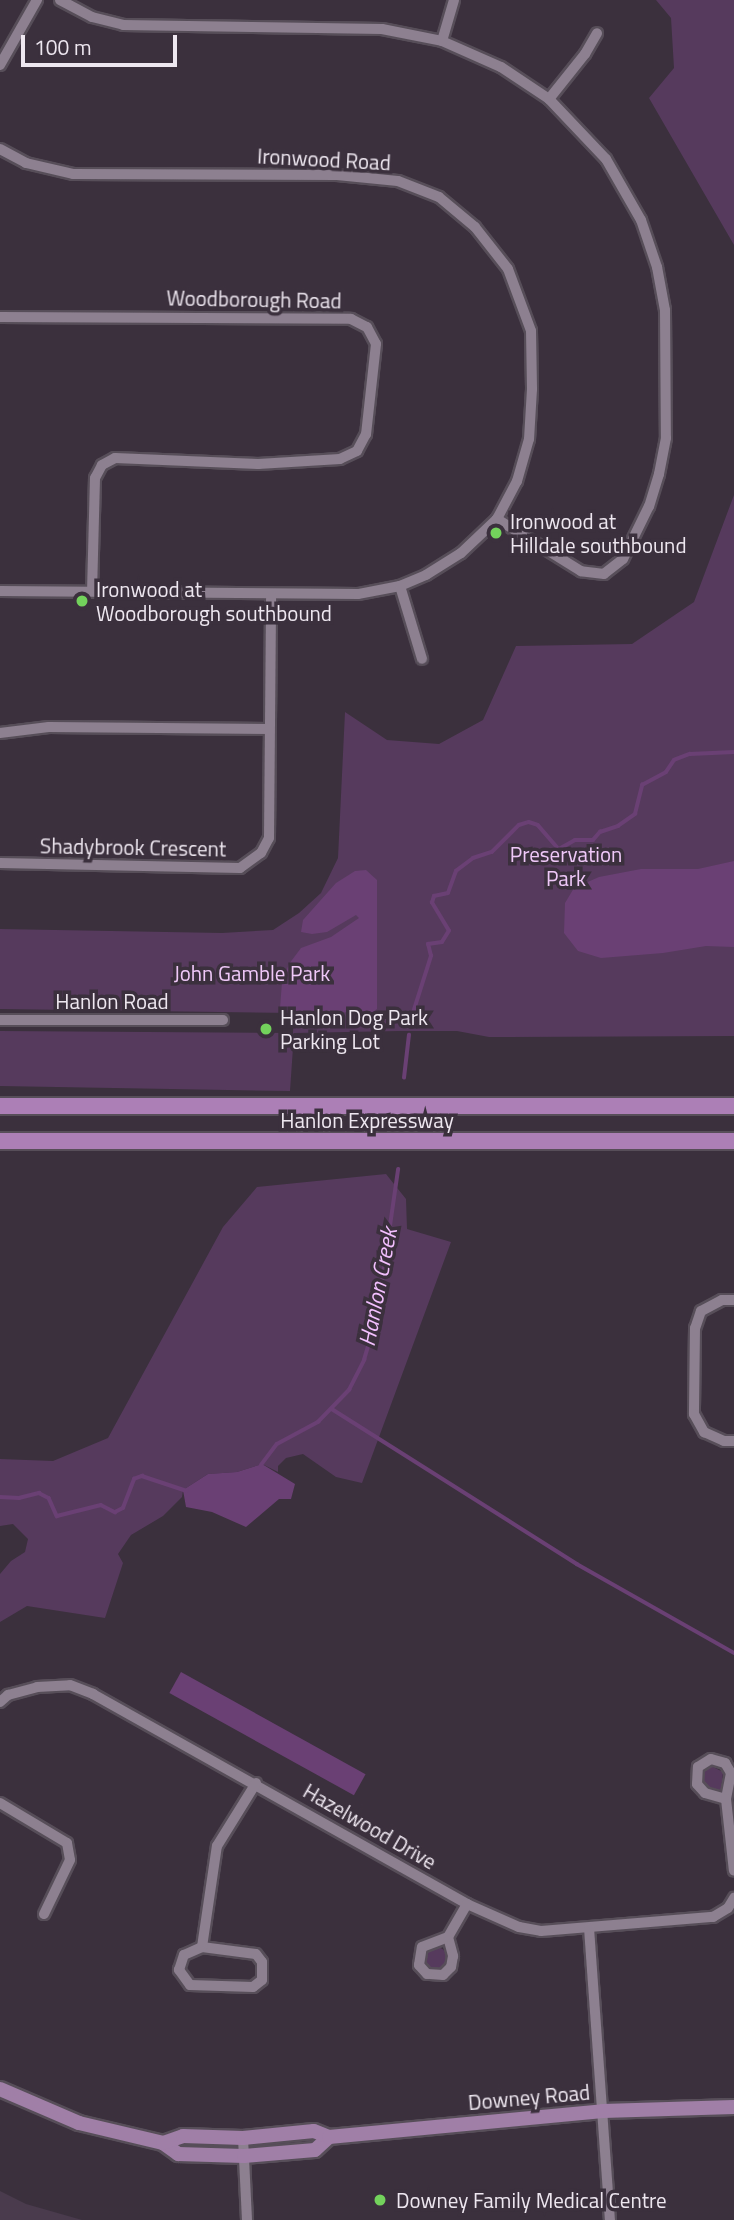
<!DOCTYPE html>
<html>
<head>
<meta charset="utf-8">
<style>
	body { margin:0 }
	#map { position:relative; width:734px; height:2220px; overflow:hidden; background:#3b303d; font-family:"Titillium Web",sans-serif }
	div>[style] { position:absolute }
	.built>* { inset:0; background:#4a3b4d }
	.green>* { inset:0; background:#563a5d }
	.round { border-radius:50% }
	.water>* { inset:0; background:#6a4074; transform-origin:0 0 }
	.stream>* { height:3.5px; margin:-1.75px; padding:0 1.75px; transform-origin:1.75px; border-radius:1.75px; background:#6a4074 }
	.roads { filter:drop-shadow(2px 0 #574e59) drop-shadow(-2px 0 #574e59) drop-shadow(0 2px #574e59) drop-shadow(0 -2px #574e59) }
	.minor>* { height:10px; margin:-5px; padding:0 5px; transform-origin:5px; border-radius:5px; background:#8d8090 }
	.major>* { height:14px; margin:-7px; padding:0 7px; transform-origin:7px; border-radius:7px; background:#a07fa7 }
	.highway>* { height:16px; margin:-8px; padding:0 8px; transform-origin:8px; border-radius:8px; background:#ac7fb6 }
	.dots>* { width:19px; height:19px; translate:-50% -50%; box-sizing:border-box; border:4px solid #3b303d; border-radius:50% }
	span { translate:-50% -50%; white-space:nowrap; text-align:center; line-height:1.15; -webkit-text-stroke:7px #3b303d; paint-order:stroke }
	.street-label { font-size:21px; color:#eee7f0 }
	.poi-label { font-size:21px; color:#eee7f0 }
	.left { translate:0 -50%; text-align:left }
	.park-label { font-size:21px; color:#efc8f8 }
	.water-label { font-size:23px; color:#f2bffe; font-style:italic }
	.scale { position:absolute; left:21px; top:35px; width:156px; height:32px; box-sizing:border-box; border:4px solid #eee7f0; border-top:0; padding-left:9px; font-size:21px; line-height:24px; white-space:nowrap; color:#eee7f0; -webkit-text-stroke:5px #3b303d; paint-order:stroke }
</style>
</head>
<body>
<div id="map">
	<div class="built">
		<i style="clip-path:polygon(0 2191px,26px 2204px,82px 2220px,0 2220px)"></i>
	</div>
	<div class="green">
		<i style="clip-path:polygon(656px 0,734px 0,734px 245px,649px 98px,674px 68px,671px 18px)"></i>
		<i style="clip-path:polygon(734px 495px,734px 1036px,489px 1037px,457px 1031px,399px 1031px,294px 1033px,290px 1091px,0 1086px,0 1031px,293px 1033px,294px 1013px,0 1009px,0 929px,222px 933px,273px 930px,299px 913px,321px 893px,338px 858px,345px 712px,387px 740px,439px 744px,483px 720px,516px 646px,632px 644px,694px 602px)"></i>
		<i style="clip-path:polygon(386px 1174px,406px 1199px,407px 1229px,451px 1242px,362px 1483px,336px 1477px,303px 1454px,286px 1458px,278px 1466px,278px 1472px,262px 1464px,237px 1472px,208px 1474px,183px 1490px,182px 1497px,163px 1516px,131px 1535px,118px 1554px,123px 1563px,105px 1618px,27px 1606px,0 1622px,0 1574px,11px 1561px,25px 1552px,28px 1539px,13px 1524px,0 1526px,0 1459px,53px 1461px,108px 1438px,223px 1227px,257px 1187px)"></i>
		<i style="clip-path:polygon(711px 1766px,723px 1772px,721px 1791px,707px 1786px,703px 1780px,703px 1773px)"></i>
		<i class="round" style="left:425px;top:1947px;width:22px;height:22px"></i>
	</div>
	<div class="water">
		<i style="clip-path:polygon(734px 861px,734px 947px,706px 946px,663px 953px,601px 958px,578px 951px,564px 933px,565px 903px,574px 888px,599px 877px,641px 869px,698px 869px)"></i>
		<i style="clip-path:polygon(366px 870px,377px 880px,377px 1009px,373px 1012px,294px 1013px,280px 1008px,282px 982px,289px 964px,301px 948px,331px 937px,359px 918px,356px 915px,327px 932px,312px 934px,301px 932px,303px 920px,336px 883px,355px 871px)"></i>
		<i style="clip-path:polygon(262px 1464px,295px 1484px,291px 1499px,279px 1499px,246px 1527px,212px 1512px,186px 1507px,183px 1490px,208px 1474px,237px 1472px)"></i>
		<i style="left:181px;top:1672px;width:211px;height:24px;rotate:29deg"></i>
	</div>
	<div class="stream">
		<i style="left:412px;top:1016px;width:63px;rotate:-72.4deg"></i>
		<i style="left:431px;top:956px;width:12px;rotate:-104deg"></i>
		<i style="left:428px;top:944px;width:14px;rotate:-8deg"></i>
		<i style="left:442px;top:942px;width:13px;rotate:-58deg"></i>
		<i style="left:449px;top:931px;width:33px;rotate:-121deg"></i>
		<i style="left:432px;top:903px;width:7px;rotate:-74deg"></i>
		<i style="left:434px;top:896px;width:14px;rotate:-12deg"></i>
		<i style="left:448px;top:893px;width:23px;rotate:-70deg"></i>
		<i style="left:456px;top:871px;width:21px;rotate:-37deg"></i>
		<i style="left:473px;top:858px;width:20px;rotate:-18deg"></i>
		<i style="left:492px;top:852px;width:38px;rotate:-45deg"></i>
		<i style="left:519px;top:825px;width:10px;rotate:-17deg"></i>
		<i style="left:529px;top:822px;width:9px;rotate:18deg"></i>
		<i style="left:538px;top:825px;width:32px;rotate:49deg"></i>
		<i style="left:559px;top:849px;width:18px;rotate:-29deg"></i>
		<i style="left:575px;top:840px;width:18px"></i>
		<i style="left:593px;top:840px;width:11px;rotate:-49deg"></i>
		<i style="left:600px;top:832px;width:19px;rotate:-18deg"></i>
		<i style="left:618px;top:826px;width:21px;rotate:-35deg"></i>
		<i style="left:635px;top:814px;width:30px;rotate:-76deg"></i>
		<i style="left:642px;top:785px;width:27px;rotate:-28deg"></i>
		<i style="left:666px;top:772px;width:14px;rotate:-56deg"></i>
		<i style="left:674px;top:760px;width:17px;rotate:-21deg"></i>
		<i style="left:690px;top:754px;width:44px;rotate:-2.6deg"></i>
		<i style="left:404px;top:1078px;width:43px;rotate:-83.4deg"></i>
		<i style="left:332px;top:1409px;width:290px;rotate:32.3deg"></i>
		<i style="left:577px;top:1564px;width:180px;rotate:29.5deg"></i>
		<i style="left:261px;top:1465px;width:26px;rotate:-53deg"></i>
		<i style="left:277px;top:1444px;width:47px;rotate:-28.2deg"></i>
		<i style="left:318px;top:1422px;width:45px;rotate:-45.9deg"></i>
		<i style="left:349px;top:1390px;width:34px;rotate:-63deg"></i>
		<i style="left:364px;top:1360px;width:46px;rotate:-73.5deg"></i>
		<i style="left:377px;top:1316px;width:148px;rotate:-81.8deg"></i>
		<i style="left:0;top:1497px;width:19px;rotate:3deg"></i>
		<i style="left:19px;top:1498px;width:21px;rotate:-14deg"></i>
		<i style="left:39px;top:1493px;width:11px;rotate:27deg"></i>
		<i style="left:49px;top:1498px;width:20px;rotate:66deg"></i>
		<i style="left:57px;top:1516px;width:45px;rotate:-14deg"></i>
		<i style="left:101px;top:1505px;width:16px;rotate:27deg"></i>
		<i style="left:115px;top:1512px;width:9px;rotate:-27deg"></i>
		<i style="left:123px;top:1508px;width:31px;rotate:-69deg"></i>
		<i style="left:134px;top:1479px;width:9px;rotate:-21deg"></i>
		<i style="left:142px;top:1476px;width:47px;rotate:18.4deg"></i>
	</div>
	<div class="roads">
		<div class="minor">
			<i style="left:60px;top:0;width:36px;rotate:28deg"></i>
			<i style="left:92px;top:17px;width:32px;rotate:14deg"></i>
			<i style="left:123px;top:25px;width:259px;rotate:0.9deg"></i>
			<i style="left:382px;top:29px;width:61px;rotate:11.3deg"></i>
			<i style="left:442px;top:41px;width:64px;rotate:23.8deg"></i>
			<i style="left:501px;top:67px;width:58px;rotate:33.7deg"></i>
			<i style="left:549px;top:99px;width:83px;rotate:46.5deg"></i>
			<i style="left:606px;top:159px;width:70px;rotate:60.2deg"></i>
			<i style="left:641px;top:220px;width:50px;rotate:71.2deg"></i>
			<i style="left:657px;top:267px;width:44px;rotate:79.5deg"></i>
			<i style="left:665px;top:310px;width:128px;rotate:89.6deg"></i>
			<i style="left:666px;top:438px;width:37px;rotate:101deg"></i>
			<i style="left:659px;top:474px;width:34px;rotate:107deg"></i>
			<i style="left:649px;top:506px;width:59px;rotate:116.1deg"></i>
			<i style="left:623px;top:559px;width:24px;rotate:142deg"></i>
			<i style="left:604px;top:574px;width:23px;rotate:-173deg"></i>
			<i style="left:581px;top:571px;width:99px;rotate:-148.2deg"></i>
			<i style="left:442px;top:41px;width:43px;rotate:-73.7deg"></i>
			<i style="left:0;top:65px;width:75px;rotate:-60.4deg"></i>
			<i style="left:549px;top:99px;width:58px;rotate:-51.3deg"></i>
			<i style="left:585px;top:54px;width:24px;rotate:-60deg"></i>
			<i style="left:0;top:149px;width:30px;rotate:28deg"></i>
			<i style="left:26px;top:163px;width:48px;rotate:13.2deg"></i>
			<i style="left:73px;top:174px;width:264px;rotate:0.2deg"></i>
			<i style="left:337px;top:175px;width:61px;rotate:5.6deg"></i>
			<i style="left:398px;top:181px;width:44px;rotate:21.3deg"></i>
			<i style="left:439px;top:197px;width:47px;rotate:39.8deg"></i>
			<i style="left:475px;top:227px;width:53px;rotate:51.8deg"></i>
			<i style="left:508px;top:269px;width:66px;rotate:69.6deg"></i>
			<i style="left:531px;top:331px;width:58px;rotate:89deg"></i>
			<i style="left:532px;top:389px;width:50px;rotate:93.4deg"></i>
			<i style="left:529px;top:439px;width:44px;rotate:105.9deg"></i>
			<i style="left:517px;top:481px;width:43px;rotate:117.8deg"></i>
			<i style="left:497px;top:519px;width:50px;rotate:136.6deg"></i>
			<i style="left:461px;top:553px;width:41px;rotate:147.8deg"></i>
			<i style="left:426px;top:575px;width:28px;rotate:157deg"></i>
			<i style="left:400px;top:586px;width:43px;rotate:169.2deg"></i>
			<i style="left:358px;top:594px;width:358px;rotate:-179.5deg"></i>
			<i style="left:0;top:317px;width:351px;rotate:0.3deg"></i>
			<i style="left:351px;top:319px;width:18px;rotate:27deg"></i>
			<i style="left:367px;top:327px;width:19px;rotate:62deg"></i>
			<i style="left:376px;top:344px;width:91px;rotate:96.3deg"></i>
			<i style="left:366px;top:434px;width:19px;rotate:118deg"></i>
			<i style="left:357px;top:451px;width:19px;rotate:155deg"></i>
			<i style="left:340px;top:459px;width:82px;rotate:176.5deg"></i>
			<i style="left:258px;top:464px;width:143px;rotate:-177.6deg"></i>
			<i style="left:115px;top:458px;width:15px;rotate:152deg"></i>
			<i style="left:102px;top:465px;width:15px;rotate:118deg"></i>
			<i style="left:95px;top:478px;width:113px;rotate:91.5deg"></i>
			<i style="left:400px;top:586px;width:76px;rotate:73.2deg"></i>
			<i style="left:0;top:733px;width:49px;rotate:-7deg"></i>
			<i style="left:49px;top:727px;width:220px;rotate:0.5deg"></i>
			<i style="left:0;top:863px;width:240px;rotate:1.2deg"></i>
			<i style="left:240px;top:868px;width:26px;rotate:-36deg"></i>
			<i style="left:261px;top:853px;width:17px;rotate:-62deg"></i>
			<i style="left:269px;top:838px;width:243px;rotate:-89.5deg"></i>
			<i style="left:0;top:1020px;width:223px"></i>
			<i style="left:734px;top:1300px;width:12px;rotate:180deg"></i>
			<i style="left:722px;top:1300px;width:24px;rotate:152deg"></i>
			<i style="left:701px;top:1311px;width:18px;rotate:109deg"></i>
			<i style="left:695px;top:1328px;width:86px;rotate:90.7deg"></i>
			<i style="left:694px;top:1414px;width:21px;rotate:61deg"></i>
			<i style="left:704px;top:1432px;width:22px;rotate:24deg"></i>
			<i style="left:724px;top:1441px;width:10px"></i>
			<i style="left:0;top:1702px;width:11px;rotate:-41deg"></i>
			<i style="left:8px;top:1695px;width:30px;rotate:-15deg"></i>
			<i style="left:37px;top:1687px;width:33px;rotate:-3deg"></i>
			<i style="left:70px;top:1685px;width:25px;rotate:21deg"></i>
			<i style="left:93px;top:1694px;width:429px;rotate:29.3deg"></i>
			<i style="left:467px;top:1904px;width:57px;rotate:23.9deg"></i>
			<i style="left:519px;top:1927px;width:22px;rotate:10deg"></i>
			<i style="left:541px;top:1931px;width:173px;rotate:-4.7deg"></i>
			<i style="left:713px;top:1917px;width:17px;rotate:-31deg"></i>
			<i style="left:728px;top:1908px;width:12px;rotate:-59deg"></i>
			<i style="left:711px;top:1759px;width:15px;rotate:16deg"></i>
			<i style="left:725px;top:1763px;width:12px;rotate:59deg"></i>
			<i style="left:731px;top:1773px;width:26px;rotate:101deg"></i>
			<i style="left:726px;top:1799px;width:22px;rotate:-164deg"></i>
			<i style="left:705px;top:1793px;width:12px;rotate:-132deg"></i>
			<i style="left:697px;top:1784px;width:17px;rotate:-87deg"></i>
			<i style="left:698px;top:1767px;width:15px;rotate:-32deg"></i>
			<i style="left:726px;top:1799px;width:72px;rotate:83.7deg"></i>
			<i style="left:0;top:1803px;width:78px;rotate:30.8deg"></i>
			<i style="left:67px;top:1843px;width:17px;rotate:80deg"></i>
			<i style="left:70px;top:1860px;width:60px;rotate:115.7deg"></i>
			<i style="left:589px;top:1928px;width:293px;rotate:85.9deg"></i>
			<i style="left:448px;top:1937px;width:20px;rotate:75deg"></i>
			<i style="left:453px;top:1956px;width:11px;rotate:100deg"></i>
			<i style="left:451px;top:1967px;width:11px;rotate:135deg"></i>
			<i style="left:443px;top:1975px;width:16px;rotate:-176deg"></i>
			<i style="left:427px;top:1974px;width:12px;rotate:-132deg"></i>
			<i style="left:419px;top:1965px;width:18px;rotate:-81deg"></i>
			<i style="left:422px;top:1947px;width:28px;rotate:-21deg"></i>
			<i style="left:448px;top:1937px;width:38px;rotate:-60deg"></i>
			<i style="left:202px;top:1947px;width:54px;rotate:7.4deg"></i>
			<i style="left:256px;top:1954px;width:10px;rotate:53deg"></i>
			<i style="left:262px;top:1962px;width:18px;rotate:90deg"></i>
			<i style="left:262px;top:1980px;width:11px;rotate:142deg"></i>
			<i style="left:253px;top:1987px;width:63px;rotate:-178.2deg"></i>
			<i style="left:190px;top:1985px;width:19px;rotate:-126deg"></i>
			<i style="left:179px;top:1970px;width:16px;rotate:-72deg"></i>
			<i style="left:184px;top:1955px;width:20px;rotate:-24deg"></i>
			<i style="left:202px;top:1947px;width:102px;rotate:-81.6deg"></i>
			<i style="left:217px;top:1846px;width:74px;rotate:-58.2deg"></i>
			<i style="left:243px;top:2138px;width:82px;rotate:87.2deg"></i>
		</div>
		<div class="major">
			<i style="left:0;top:2089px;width:86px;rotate:23.3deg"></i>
			<i style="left:79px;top:2123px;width:86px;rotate:13.4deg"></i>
			<i style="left:163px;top:2143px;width:19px;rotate:36deg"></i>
			<i style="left:178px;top:2154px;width:66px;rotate:1.7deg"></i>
			<i style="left:244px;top:2156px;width:71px;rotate:-4.8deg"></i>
			<i style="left:315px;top:2150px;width:19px;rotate:-43deg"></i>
			<i style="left:163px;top:2143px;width:21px;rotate:-19deg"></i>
			<i style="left:183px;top:2136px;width:60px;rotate:1.9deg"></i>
			<i style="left:243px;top:2138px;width:71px;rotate:-5.6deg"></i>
			<i style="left:314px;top:2131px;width:16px;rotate:22deg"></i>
			<i style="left:329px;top:2137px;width:275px;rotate:-5.4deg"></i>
			<i style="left:603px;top:2111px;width:131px;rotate:-1.7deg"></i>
		</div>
		<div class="highway">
			<i style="left:0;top:1106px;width:734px"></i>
			<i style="left:0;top:1141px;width:734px"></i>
		</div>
	</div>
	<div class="dots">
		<i style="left:496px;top:533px;background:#73d25c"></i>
		<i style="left:82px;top:601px;background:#73d25c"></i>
		<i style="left:266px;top:1029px;background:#73d25c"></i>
		<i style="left:380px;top:2200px;background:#73d25c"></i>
	</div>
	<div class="street-label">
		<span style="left:324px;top:159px;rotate:3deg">Ironwood Road</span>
		<span style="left:254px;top:299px;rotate:1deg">Woodborough Road</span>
		<span style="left:133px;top:847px;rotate:1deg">Shadybrook Crescent</span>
		<span style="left:112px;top:1001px">Hanlon Road</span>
		<span style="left:367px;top:1120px">Hanlon Expressway</span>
		<span style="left:370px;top:1826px;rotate:30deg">Hazelwood Drive</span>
		<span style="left:529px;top:2097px;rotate:-5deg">Downey Road</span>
	</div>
	<div class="poi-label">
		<span class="left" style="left:510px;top:533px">Ironwood at<br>Hilldale southbound</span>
		<span class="left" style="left:96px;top:601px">Ironwood at<br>Woodborough southbound</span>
		<span class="left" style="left:280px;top:1029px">Hanlon Dog Park<br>Parking Lot</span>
		<span class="left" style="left:396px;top:2200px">Downey Family Medical Centre</span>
	</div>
	<div class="park-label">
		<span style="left:566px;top:866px">Preservation<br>Park</span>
		<span style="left:252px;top:973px">John Gamble Park</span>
	</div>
	<div class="water-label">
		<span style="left:378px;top:1287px;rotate:-79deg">Hanlon Creek</span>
	</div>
	<div class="scale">100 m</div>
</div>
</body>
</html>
